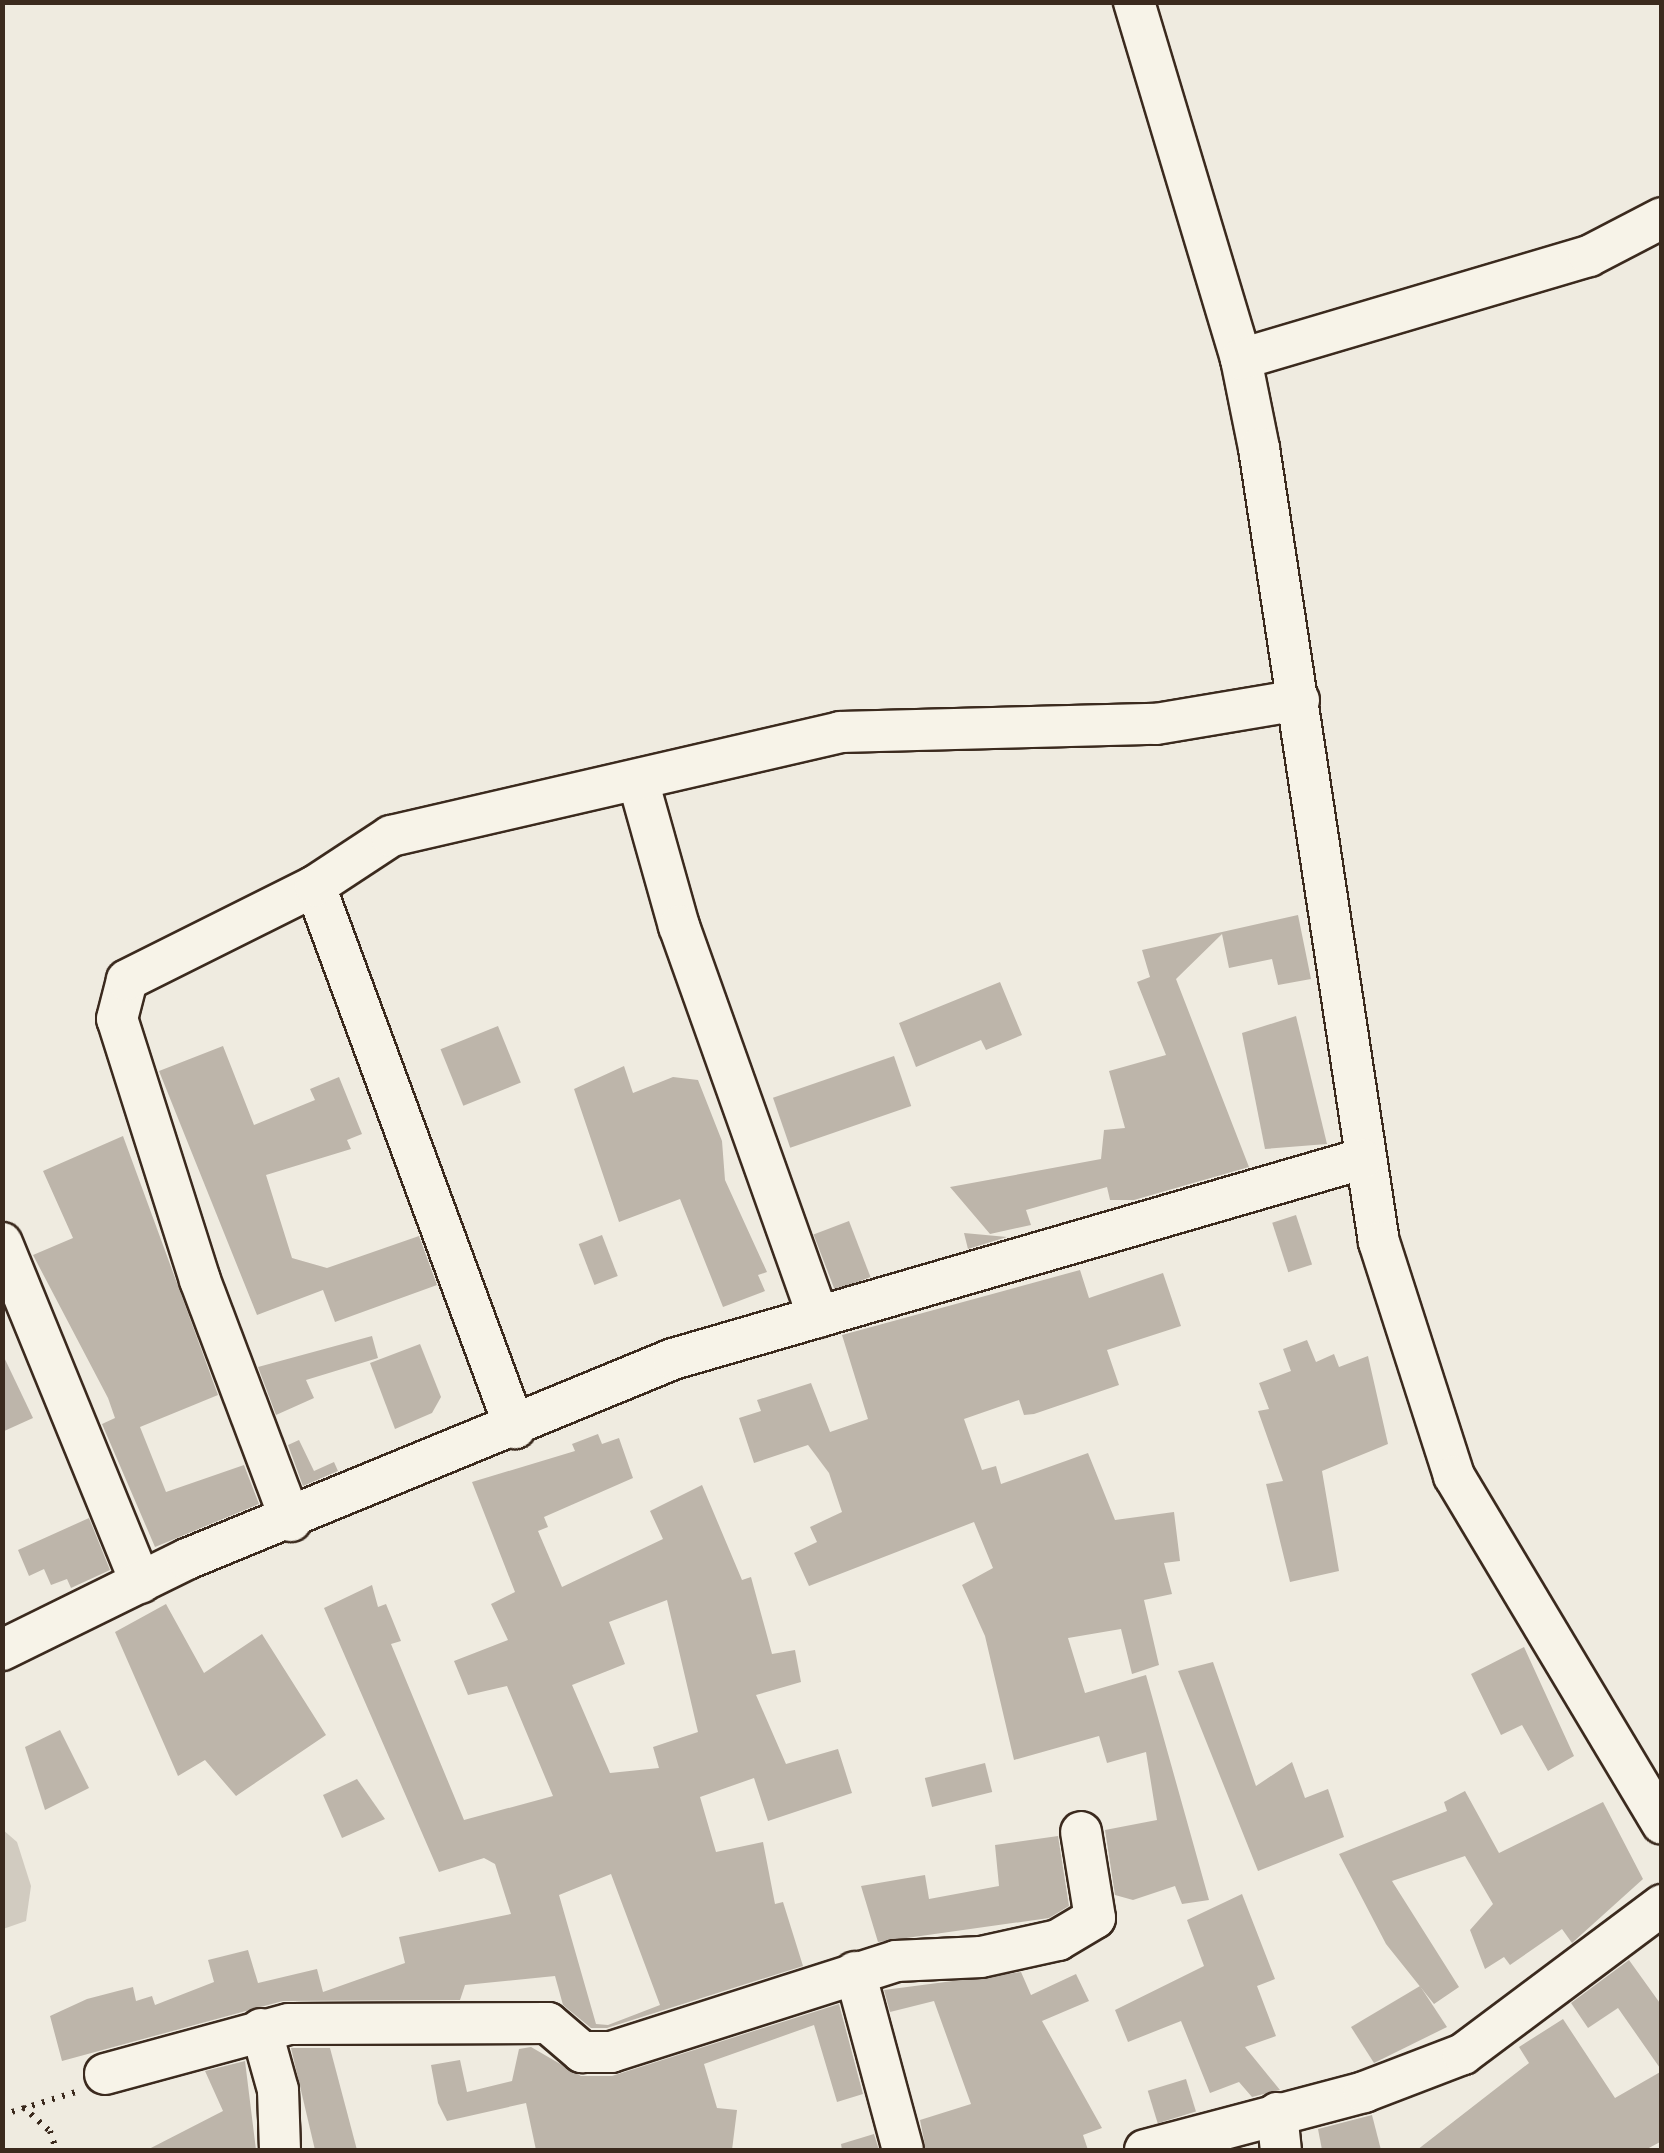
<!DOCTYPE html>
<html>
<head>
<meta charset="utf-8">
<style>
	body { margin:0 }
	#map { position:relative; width:1664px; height:2153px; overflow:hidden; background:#efebe0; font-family:"Balsamiq Sans",sans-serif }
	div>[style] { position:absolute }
	.green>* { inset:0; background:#d1cbc0 }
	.building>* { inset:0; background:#bdb5aa; transform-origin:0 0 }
	.path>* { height:6px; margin-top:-3px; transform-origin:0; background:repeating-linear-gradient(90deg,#3b2a1e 0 2.5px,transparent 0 10.5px) }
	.roads { filter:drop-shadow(2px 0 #3b2a1e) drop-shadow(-2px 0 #3b2a1e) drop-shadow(0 2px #3b2a1e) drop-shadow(0 -2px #3b2a1e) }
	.street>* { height:40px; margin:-20px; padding:0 20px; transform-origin:20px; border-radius:20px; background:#f7f3e8 }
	span { translate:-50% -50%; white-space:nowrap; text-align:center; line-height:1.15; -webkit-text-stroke:10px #f7f3e8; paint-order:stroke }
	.frame { position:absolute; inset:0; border:5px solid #3b2a1e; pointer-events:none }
</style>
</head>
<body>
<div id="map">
	<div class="green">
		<i style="clip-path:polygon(2px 1829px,17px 1842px,31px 1886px,26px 1921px,3px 1929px)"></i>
	</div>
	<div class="building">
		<i style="clip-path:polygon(1298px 915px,1311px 979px,1278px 985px,1272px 959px,1229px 968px,1222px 934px,1176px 979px,1249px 1167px,1134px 1200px,1110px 1200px,1107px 1187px,1026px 1210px,1031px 1225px,990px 1234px,950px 1187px,1101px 1159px,1104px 1130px,1125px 1128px,1109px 1071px,1166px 1055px,1137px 982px,1150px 977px,1142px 950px)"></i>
		<i style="clip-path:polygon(1000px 982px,1022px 1035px,986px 1050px,981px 1040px,916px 1067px,899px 1023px)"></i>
		<i style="clip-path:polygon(1296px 1016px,1327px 1144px,1265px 1149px,1242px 1033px)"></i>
		<i style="left:498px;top:1026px;width:61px;height:62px;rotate:68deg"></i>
		<i style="clip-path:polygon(223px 1046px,254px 1125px,315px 1100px,310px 1089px,339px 1077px,362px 1134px,347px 1140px,351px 1149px,266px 1175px,292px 1258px,327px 1268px,419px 1236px,437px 1285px,335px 1322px,323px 1290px,257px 1315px,159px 1071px)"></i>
		<i style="left:894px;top:1056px;width:53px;height:128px;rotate:71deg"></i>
		<i style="clip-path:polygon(624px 1066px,633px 1093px,673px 1077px,698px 1080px,722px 1141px,725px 1180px,767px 1272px,758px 1275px,765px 1291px,723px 1307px,680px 1199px,619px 1222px,574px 1089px)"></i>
		<i style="clip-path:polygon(123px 1136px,218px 1395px,140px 1427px,166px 1492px,244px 1465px,259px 1504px,155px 1547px,102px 1424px,115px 1418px,108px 1398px,33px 1255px,73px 1238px,43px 1171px)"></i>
		<i style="left:1296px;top:1215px;width:52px;height:25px;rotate:72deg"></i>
		<i style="left:849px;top:1221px;width:60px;height:38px;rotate:69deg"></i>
		<i style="clip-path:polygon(964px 1233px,1007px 1237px,968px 1249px)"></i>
		<i style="left:602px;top:1235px;width:44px;height:25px;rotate:69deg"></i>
		<i style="clip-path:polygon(1080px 1270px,1089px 1298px,1163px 1273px,1181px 1326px,1107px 1350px,1119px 1385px,1034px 1414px,1024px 1415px,1019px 1400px,964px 1419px,982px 1470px,996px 1466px,1001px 1484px,1088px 1453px,1115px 1520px,1174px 1512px,1180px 1561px,1164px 1563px,1172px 1594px,1144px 1600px,1159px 1665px,1132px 1674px,1121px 1629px,1068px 1638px,1085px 1693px,1146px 1675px,1209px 1900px,1182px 1904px,1175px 1886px,1133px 1900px,1115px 1895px,1105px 1830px,1157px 1820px,1146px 1752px,1107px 1763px,1099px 1736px,1014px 1760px,985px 1636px,962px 1585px,993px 1568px,974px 1522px,809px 1586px,794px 1553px,817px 1542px,810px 1527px,842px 1512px,829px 1473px,808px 1445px,754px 1463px,739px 1418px,761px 1411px,757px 1400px,811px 1383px,830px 1432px,868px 1419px,842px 1335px)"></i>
		<i style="clip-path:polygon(372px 1336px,378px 1358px,306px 1380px,314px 1398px,276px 1415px,258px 1367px)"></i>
		<i style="clip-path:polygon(1307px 1340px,1316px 1362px,1334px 1354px,1339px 1367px,1368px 1356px,1388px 1444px,1322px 1471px,1339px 1571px,1290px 1582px,1266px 1484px,1283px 1481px,1258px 1411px,1269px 1409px,1259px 1383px,1291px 1371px,1283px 1349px)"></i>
		<i style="clip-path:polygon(420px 1344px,441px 1397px,432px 1413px,395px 1429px,370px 1363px)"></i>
		<i style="clip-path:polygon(2px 1353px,33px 1418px,2px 1432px)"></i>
		<i style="clip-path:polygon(evenodd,598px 1434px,602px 1444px,619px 1438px,633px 1478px,544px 1517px,548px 1527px,538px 1531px,562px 1587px,663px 1539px,650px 1511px,702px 1485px,742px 1580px,751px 1577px,772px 1654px,795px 1650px,801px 1682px,756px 1695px,786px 1764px,838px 1749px,852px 1793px,768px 1821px,754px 1778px,700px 1797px,716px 1852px,763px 1842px,775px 1904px,783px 1902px,803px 1966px,607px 2028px,591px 2028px,563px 2005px,555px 1976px,465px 1985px,460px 2000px,283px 2001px,62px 2061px,50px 2016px,87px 1999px,133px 1987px,136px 2001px,152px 1996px,155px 2005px,214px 1982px,208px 1960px,248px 1950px,258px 1983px,317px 1969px,323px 1992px,405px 1963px,399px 1937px,511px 1914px,495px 1864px,484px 1858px,439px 1872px,324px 1608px,372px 1585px,378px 1607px,386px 1604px,401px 1641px,391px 1644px,464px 1820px,553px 1796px,507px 1686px,468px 1695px,454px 1661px,508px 1640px,491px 1604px,515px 1592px,472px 1482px,575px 1451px,572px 1444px,598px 1434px,667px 1600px,698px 1732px,653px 1747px,659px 1768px,610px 1773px,572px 1685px,625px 1664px,609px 1622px,667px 1600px,598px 1434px,611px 1874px,660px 2005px,608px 2025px,596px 2024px,559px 1895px,611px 1874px)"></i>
		<i style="clip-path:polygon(299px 1440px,314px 1471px,334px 1462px,338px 1471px,303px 1486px,288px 1445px)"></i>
		<i style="clip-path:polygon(89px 1518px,110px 1570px,71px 1588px,67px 1579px,51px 1585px,44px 1569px,29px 1576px,18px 1550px)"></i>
		<i style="clip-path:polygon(166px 1604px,204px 1673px,262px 1634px,326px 1735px,236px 1796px,205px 1760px,178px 1776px,115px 1632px)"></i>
		<i style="clip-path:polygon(1524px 1647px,1574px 1756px,1548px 1771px,1522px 1725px,1501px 1735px,1471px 1674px)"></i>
		<i style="clip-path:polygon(1213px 1662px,1256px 1786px,1292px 1762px,1305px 1798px,1328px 1789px,1344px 1837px,1258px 1871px,1178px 1671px)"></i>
		<i style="clip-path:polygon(60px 1730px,89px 1788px,45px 1810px,25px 1747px)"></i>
		<i style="left:985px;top:1763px;width:30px;height:62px;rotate:76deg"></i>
		<i style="clip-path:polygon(357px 1779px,385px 1819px,342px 1838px,323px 1795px)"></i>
		<i style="clip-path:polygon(1465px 1791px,1499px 1853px,1603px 1802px,1643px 1879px,1572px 1943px,1562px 1929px,1510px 1965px,1504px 1957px,1485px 1969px,1470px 1930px,1493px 1904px,1465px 1856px,1392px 1881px,1459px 1987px,1434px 2004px,1386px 1944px,1339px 1854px,1447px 1811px,1444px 1802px)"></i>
		<i style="clip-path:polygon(1058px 1836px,1069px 1906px,1049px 1918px,878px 1942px,861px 1886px,925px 1875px,929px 1899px,999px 1886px,995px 1845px)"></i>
		<i style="clip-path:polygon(1242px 1894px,1275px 1979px,1257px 1986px,1276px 2036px,1245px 2047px,1280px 2090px,1252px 2097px,1239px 2082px,1210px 2093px,1181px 2021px,1128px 2042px,1115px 2010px,1204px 1966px,1187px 1920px)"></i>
		<i style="clip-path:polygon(1629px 1960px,1662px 2006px,1662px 2071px,1618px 2008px,1588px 2028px,1571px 2003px)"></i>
		<i style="clip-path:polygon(1021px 1972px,1031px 1995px,1076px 1974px,1089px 2001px,1042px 2021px,1102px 2128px,1083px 2135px,1088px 2150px,926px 2150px,920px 2120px,971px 2104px,934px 2001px,890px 2012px,884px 1990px)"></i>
		<i style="clip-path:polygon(1420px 1986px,1447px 2027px,1374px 2063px,1351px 2027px)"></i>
		<i style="clip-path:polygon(839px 2004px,863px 2094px,837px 2102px,814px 2025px,704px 2064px,717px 2108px,737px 2110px,732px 2150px,536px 2150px,526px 2103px,447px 2121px,438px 2103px,431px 2065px,460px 2060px,467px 2092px,512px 2081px,519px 2049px,531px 2047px,581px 2076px,612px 2076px)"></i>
		<i style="clip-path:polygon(1563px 2019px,1615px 2098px,1662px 2071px,1662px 2141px,1645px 2150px,1417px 2150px,1529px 2063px,1519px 2047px)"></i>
		<i style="clip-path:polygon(291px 2048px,330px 2048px,357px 2150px,315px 2150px)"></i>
		<i style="clip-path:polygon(245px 2061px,256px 2150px,147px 2150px,223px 2111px,205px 2071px)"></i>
		<i style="left:1186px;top:2079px;width:34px;height:40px;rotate:73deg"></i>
		<i style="clip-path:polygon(1372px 2115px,1381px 2150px,1322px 2150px,1318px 2129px)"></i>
		<i style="clip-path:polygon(874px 2134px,879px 2150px,842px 2150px,841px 2144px)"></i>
	</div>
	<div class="path">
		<i style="left:23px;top:2107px;width:36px;rotate:42deg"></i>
		<i style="left:50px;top:2131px;width:20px;rotate:72deg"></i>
		<i style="left:2px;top:2115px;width:77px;rotate:-17.3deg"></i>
	</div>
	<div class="roads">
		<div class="street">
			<i style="left:1134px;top:2px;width:373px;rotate:73.3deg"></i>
			<i style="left:1241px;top:359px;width:91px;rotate:78.6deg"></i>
			<i style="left:1259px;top:448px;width:803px;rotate:81.41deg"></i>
			<i style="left:1379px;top:1242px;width:246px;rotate:72.2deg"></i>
			<i style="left:1454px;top:1476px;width:405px;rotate:59.1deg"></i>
			<i style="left:1241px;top:359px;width:363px;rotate:-16.5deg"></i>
			<i style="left:1589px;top:256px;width:82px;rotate:-27.5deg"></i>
			<i style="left:639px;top:784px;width:148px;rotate:74.3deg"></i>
			<i style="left:679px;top:926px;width:415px;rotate:70.4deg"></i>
			<i style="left:315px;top:886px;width:578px;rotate:69.75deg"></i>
			<i style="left:2px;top:1243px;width:367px;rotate:67.8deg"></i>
			<i style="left:291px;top:1521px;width:258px;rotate:-110.7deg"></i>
			<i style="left:200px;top:1280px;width:274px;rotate:-107.6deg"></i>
			<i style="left:117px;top:1019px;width:40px;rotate:-75.6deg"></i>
			<i style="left:127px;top:980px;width:210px;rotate:-26.6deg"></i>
			<i style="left:315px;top:886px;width:91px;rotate:-33.3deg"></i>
			<i style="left:391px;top:836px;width:461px;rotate:-13deg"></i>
			<i style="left:840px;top:732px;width:316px;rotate:-1.5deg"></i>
			<i style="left:1156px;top:724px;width:145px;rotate:-9.5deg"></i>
			<i style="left:2px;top:1650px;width:206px;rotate:-26.2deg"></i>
			<i style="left:187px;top:1559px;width:526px;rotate:-22.37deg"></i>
			<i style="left:673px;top:1359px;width:717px;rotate:-16.19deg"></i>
			<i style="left:855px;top:1972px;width:184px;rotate:74.9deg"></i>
			<i style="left:261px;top:2029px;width:63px;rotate:74.4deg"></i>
			<i style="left:278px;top:2090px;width:60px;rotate:88.1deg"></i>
			<i style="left:105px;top:2074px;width:191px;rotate:-15.2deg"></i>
			<i style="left:289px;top:2024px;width:259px;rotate:-0.2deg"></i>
			<i style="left:548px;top:2023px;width:45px;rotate:40.5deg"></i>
			<i style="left:582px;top:2052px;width:29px"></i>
			<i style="left:611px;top:2052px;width:299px;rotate:-17.7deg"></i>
			<i style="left:896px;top:1961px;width:85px;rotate:-2.7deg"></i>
			<i style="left:981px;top:1957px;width:79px;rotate:-12.4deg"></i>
			<i style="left:1058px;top:1940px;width:43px;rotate:-30.7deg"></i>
			<i style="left:1095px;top:1918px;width:87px;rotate:-99.2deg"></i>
			<i style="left:1277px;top:2113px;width:37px;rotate:84deg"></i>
			<i style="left:1145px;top:2150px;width:227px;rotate:-14.8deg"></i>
			<i style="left:1364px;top:2092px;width:106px;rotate:-21deg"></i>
			<i style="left:1463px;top:2054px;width:249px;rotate:-36.8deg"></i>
		</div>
	</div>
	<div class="frame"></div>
</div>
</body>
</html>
